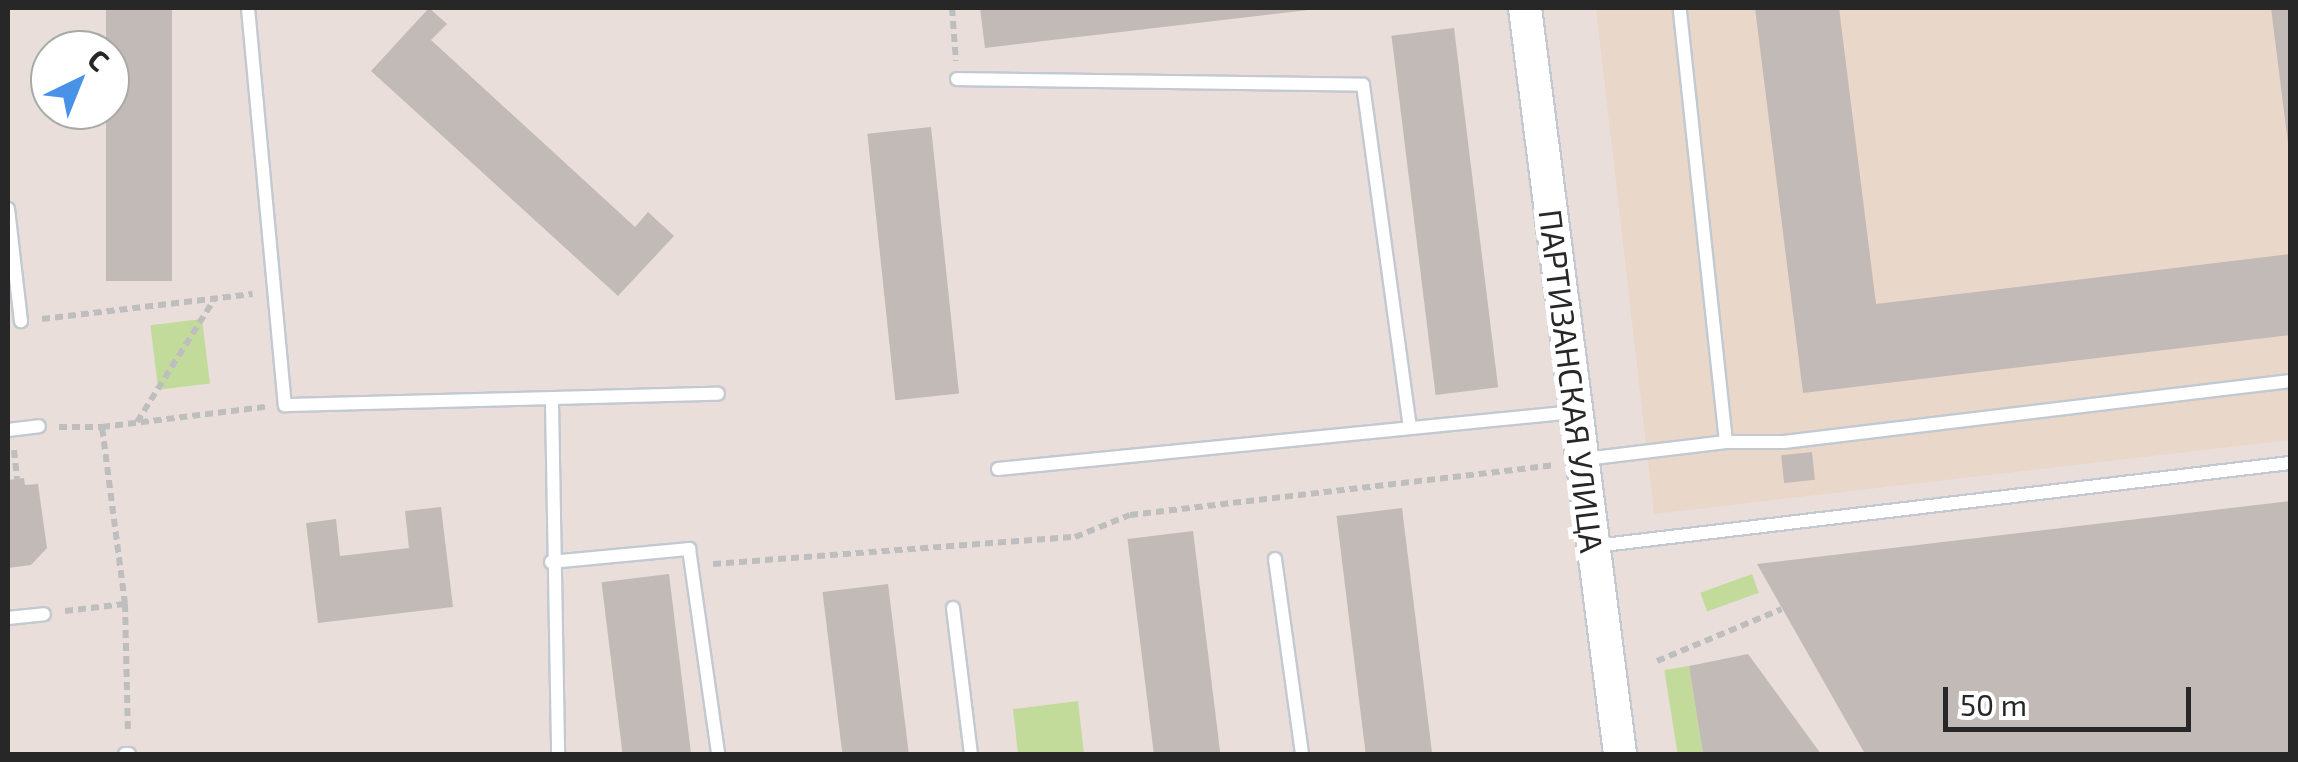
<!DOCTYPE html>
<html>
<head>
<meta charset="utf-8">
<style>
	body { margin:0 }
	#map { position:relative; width:2298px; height:762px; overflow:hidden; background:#e9deda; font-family:"Exo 2",sans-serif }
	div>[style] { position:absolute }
	.education>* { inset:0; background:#e9d7ca }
	.green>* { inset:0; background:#c2db9b; transform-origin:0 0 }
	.building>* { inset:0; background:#c1bab6; transform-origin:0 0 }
	.path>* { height:6px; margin-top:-3px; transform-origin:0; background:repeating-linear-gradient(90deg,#bebebe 0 8px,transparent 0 13px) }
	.roads { filter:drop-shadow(2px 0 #c2c9d0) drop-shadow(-2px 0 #c2c9d0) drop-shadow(0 2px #c2c9d0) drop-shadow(0 -2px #c2c9d0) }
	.service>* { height:12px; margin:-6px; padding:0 6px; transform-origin:6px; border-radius:6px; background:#fff }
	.tertiary>* { height:32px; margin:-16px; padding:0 16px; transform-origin:16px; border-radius:16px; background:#fff }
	span { translate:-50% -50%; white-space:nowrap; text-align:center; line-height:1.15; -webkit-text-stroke:10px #fff; paint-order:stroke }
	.street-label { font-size:32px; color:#272727 }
	.frame { position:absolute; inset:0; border:10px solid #272727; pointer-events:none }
	.north { position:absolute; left:30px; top:30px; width:100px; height:100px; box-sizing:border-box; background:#fff; border:2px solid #a9a9a9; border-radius:50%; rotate:43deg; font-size:28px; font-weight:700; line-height:40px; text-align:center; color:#272727 }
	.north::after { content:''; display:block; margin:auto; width:35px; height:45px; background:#4892e8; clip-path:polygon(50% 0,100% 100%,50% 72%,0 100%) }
	.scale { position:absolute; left:1943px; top:687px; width:248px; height:45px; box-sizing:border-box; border:5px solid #272727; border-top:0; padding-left:12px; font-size:30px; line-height:35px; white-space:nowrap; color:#272727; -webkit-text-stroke:8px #fff; paint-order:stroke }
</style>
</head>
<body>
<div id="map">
	<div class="education">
		<i style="clip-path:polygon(1596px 8px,2290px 8px,2290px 440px,1654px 514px)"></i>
	</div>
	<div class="green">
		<i style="left:202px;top:319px;width:65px;height:52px;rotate:83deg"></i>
		<i style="left:1752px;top:574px;width:20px;height:55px;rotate:70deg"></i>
		<i style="left:1689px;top:666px;width:89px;height:25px;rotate:81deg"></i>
		<i style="clip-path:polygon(1078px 701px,1084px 754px,1018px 754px,1013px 709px)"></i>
	</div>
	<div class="building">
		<i style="left:106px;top:8px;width:66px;height:273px"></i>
		<i style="clip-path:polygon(429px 8px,447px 24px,431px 40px,635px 227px,648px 212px,674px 236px,618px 296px,371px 71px)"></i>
		<i style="clip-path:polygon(980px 8px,1308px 8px,1308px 10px,985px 48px)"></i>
		<i style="clip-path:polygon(1755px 8px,1839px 8px,1876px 304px,2290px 254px,2290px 335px,1803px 393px)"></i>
		<i style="clip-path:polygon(2271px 8px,2290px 8px,2290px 143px,2288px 143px)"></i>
		<i style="left:1454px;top:28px;width:362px;height:63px;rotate:83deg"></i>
		<i style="left:931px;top:127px;width:268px;height:64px;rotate:84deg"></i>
		<i style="left:1812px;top:452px;width:28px;height:31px;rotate:84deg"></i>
		<i style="clip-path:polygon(24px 478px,25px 485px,38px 484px,47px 548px,31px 565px,8px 568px,8px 480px)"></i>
		<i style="clip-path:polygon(2290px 501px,2290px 754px,1865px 754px,1757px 564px)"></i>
		<i style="clip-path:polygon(441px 507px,453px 607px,318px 623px,306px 523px,336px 519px,340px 556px,409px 548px,405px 511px)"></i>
		<i style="left:1402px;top:508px;width:248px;height:66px;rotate:83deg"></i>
		<i style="left:1193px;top:531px;width:225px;height:66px;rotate:83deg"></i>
		<i style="left:669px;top:574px;width:181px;height:68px;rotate:83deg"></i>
		<i style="left:888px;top:584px;width:171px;height:66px;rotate:83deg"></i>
		<i style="clip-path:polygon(1748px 654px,1821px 754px,1703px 754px,1689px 666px)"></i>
	</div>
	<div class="path">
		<i style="left:952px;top:8px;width:53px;rotate:85.7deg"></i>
		<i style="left:42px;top:319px;width:212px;rotate:-6.8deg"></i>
		<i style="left:137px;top:422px;width:146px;rotate:-57.8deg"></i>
		<i style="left:59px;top:427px;width:43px"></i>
		<i style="left:14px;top:450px;width:29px;rotate:84deg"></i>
		<i style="left:713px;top:564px;width:363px;rotate:-4.3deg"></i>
		<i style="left:1075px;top:537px;width:59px;rotate:-21.8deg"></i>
		<i style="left:1130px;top:515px;width:426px;rotate:-6.7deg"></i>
		<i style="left:125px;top:604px;width:129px;rotate:88.7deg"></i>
		<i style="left:65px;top:611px;width:60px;rotate:-6.7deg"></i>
		<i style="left:125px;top:604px;width:178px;rotate:-97.4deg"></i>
		<i style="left:102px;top:427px;width:165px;rotate:-7deg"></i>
		<i style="left:1657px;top:661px;width:135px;rotate:-22.6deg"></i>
	</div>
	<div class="roads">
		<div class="service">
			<i style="left:248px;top:8px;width:399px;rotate:84.7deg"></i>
			<i style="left:285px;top:405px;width:433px;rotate:-1.5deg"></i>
			<i style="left:957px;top:79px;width:406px;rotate:0.8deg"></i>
			<i style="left:1363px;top:85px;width:346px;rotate:82.2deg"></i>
			<i style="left:8px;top:209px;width:113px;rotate:83.4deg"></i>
			<i style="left:552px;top:402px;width:352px;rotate:89deg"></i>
			<i style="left:8px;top:430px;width:31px;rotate:-7deg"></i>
			<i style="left:1726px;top:442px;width:58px"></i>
			<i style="left:1784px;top:442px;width:510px;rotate:-6.87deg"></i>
			<i style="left:1585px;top:459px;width:142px;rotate:-6.9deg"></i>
			<i style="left:1726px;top:442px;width:436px;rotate:-96.1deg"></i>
			<i style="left:998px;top:469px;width:579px;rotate:-5.65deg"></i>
			<i style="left:1595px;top:546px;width:700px;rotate:-6.81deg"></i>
			<i style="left:1275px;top:559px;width:197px;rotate:82.1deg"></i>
			<i style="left:551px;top:562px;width:139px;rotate:-5.4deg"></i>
			<i style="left:689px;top:549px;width:207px;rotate:81.9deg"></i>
			<i style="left:953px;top:608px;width:147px;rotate:83deg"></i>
			<i style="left:8px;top:618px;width:36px;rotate:-6deg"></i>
			<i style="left:125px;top:754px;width:4px"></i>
		</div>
		<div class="tertiary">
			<i style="left:1525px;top:8px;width:752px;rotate:82.74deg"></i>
		</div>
	</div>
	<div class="street-label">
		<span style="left:1572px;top:381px;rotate:83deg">ПАРТИЗАНСКАЯ УЛИЦА</span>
	</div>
	<div class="frame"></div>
	<div class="north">С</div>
	<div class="scale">50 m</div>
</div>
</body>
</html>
